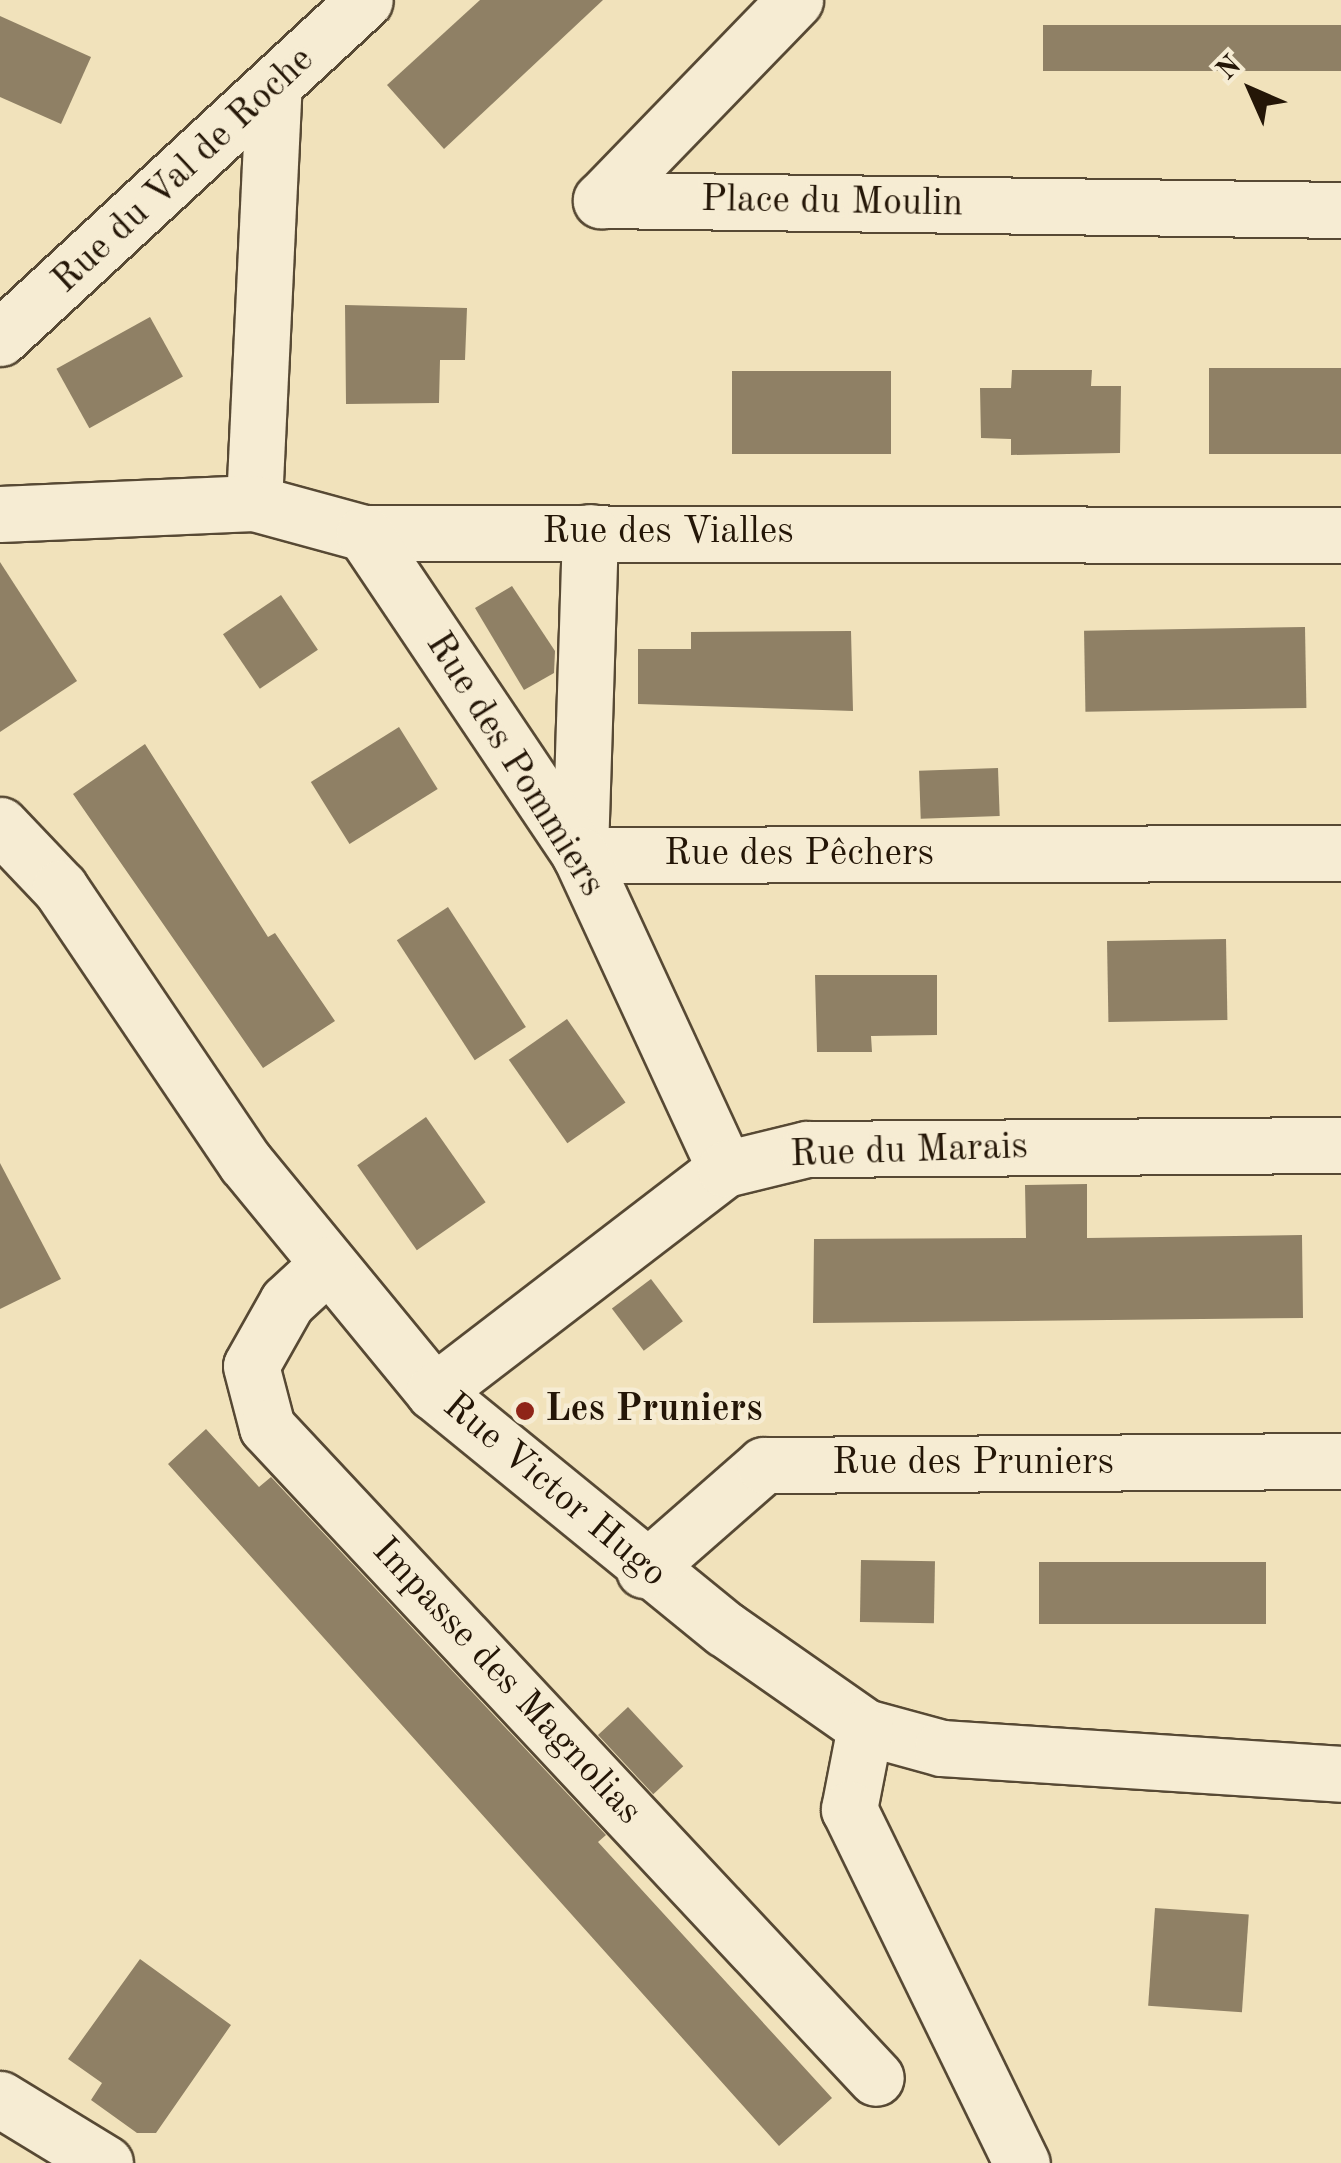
<!DOCTYPE html>
<html>
<head>
<meta charset="utf-8">
<style>
	body { margin:0 }
	#map { position:relative; width:1341px; height:2163px; overflow:hidden; background:#f1e2bb; font-family:"Old Standard TT",serif }
	div>[style] { position:absolute }
	.building>* { inset:0; background:#8f8065; transform-origin:0 0 }
	.roads { filter:drop-shadow(2px 0 #574934) drop-shadow(-2px 0 #574934) drop-shadow(0 2px #574934) drop-shadow(0 -2px #574934) }
	.minor>* { height:55px; margin:-27.5px; padding:0 27.5px; transform-origin:27.5px; border-radius:27.5px; background:#f6ecd3 }
	.dots>* { width:28px; height:28px; translate:-50% -50%; box-sizing:border-box; border:5px solid #f6ecd3; border-radius:50% }
	span { translate:-50% -50%; white-space:nowrap; text-align:center; line-height:1.15; -webkit-text-stroke:9px #f6ecd3; paint-order:stroke }
	.street-label { font-size:38px; color:#241607 }
	.poi-label { font-size:38px; color:#241607; font-weight:700 }
	.left { translate:0 -50%; text-align:left }
	.north { position:absolute; left:1201px; top:40px; width:100px; height:100px; -webkit-text-stroke:8px #f6ecd3; paint-order:stroke; rotate:315deg; font-size:28px; font-weight:700; line-height:40px; text-align:center; color:#241607 }
	.north::after { content:''; display:block; margin:auto; width:35px; height:45px; background:#241607; clip-path:polygon(50% 0,100% 100%,50% 72%,0 100%) }
</style>
</head>
<body>
<div id="map">
	<div class="building">
		<i style="clip-path:polygon(480px 0,603px 0,444px 149px,387px 85px)"></i>
		<i style="clip-path:polygon(0 16px,91px 57px,61px 124px,0 97px)"></i>
		<i style="left:1043px;top:25px;width:298px;height:46px"></i>
		<i style="clip-path:polygon(345px 305px,467px 308px,465px 360px,440px 360px,439px 403px,346px 404px)"></i>
		<i style="left:150px;top:317px;width:68px;height:107px;rotate:61deg"></i>
		<i style="left:1209px;top:368px;width:132px;height:86px"></i>
		<i style="clip-path:polygon(1012px 370px,1092px 370px,1091px 386px,1121px 386px,1120px 453px,1011px 455px,1011px 439px,981px 438px,980px 388px,1011px 388px)"></i>
		<i style="left:891px;top:371px;width:83px;height:159px;rotate:90deg"></i>
		<i style="clip-path:polygon(0 562px,77px 681px,0 732px)"></i>
		<i style="clip-path:polygon(512px 586px,555px 651px,554px 673px,524px 690px,475px 608px)"></i>
		<i style="left:281px;top:595px;width:66px;height:70px;rotate:56deg"></i>
		<i style="left:1305px;top:627px;width:81px;height:221px;rotate:89deg"></i>
		<i style="clip-path:polygon(851px 631px,853px 711px,638px 704px,638px 649px,691px 649px,691px 632px)"></i>
		<i style="left:399px;top:727px;width:73px;height:104px;rotate:58deg"></i>
		<i style="clip-path:polygon(145px 744px,268px 937px,275px 933px,335px 1021px,263px 1068px,73px 794px)"></i>
		<i style="left:998px;top:768px;width:48px;height:79px;rotate:88deg"></i>
		<i style="left:448px;top:907px;width:143px;height:61px;rotate:57deg"></i>
		<i style="left:1226px;top:939px;width:81px;height:119px;rotate:89deg"></i>
		<i style="clip-path:polygon(815px 975px,937px 975px,937px 1035px,871px 1036px,872px 1052px,817px 1052px)"></i>
		<i style="left:567px;top:1019px;width:102px;height:71px;rotate:55deg"></i>
		<i style="left:426px;top:1117px;width:104px;height:84px;rotate:55deg"></i>
		<i style="clip-path:polygon(0 1163px,61px 1279px,0 1309px)"></i>
		<i style="clip-path:polygon(1087px 1184px,1087px 1238px,1302px 1235px,1303px 1318px,813px 1323px,814px 1239px,1026px 1238px,1025px 1185px)"></i>
		<i style="left:651px;top:1279px;width:53px;height:49px;rotate:53deg"></i>
		<i style="clip-path:polygon(206px 1429px,259px 1487px,271px 1477px,606px 1835px,598px 1842px,832px 2098px,779px 2146px,168px 1464px)"></i>
		<i style="left:861px;top:1560px;width:74px;height:62px;rotate:1deg"></i>
		<i style="left:1039px;top:1562px;width:227px;height:62px"></i>
		<i style="left:628px;top:1707px;width:81px;height:41px;rotate:47deg"></i>
		<i style="left:1155px;top:1908px;width:94px;height:98px;rotate:4deg"></i>
		<i style="clip-path:polygon(140px 1959px,231px 2025px,156px 2133px,137px 2133px,91px 2100px,102px 2083px,68px 2059px)"></i>
	</div>
	<div class="roads">
		<div class="minor">
			<i style="left:795px;top:0;width:279px;rotate:134.1deg"></i>
			<i style="left:601px;top:200px;width:740px;rotate:0.77deg"></i>
			<i style="left:0;top:338px;width:497px;rotate:-42.8deg"></i>
			<i style="left:254px;top:503px;width:417px;rotate:-87.3deg"></i>
			<i style="left:0;top:514px;width:254px;rotate:-2.5deg"></i>
			<i style="left:254px;top:503px;width:114px;rotate:15.3deg"></i>
			<i style="left:364px;top:533px;width:977px;rotate:0.12deg"></i>
			<i style="left:590px;top:532px;width:323px;rotate:91.8deg"></i>
			<i style="left:580px;top:855px;width:761px;rotate:-0.15deg"></i>
			<i style="left:364px;top:533px;width:388px;rotate:56.1deg"></i>
			<i style="left:580px;top:855px;width:346px;rotate:65.2deg"></i>
			<i style="left:0;top:825px;width:87px;rotate:46.4deg"></i>
			<i style="left:60px;top:888px;width:331px;rotate:56deg"></i>
			<i style="left:245px;top:1162px;width:298px;rotate:50.6deg"></i>
			<i style="left:434px;top:1392px;width:375px;rotate:39.2deg"></i>
			<i style="left:725px;top:1629px;width:171px;rotate:35deg"></i>
			<i style="left:865px;top:1727px;width:80px;rotate:15.3deg"></i>
			<i style="left:942px;top:1748px;width:400px;rotate:3.7deg"></i>
			<i style="left:328px;top:1264px;width:56px;rotate:137.2deg"></i>
			<i style="left:287px;top:1302px;width:73px;rotate:119.4deg"></i>
			<i style="left:251px;top:1366px;width:63px;rotate:75.3deg"></i>
			<i style="left:267px;top:1427px;width:891px;rotate:46.91deg"></i>
			<i style="left:434px;top:1392px;width:367px;rotate:-37.5deg"></i>
			<i style="left:725px;top:1169px;width:84px;rotate:-13.7deg"></i>
			<i style="left:807px;top:1149px;width:534px;rotate:-0.43deg"></i>
			<i style="left:644px;top:1570px;width:159px;rotate:-41.2deg"></i>
			<i style="left:764px;top:1465px;width:577px;rotate:-0.4deg"></i>
			<i style="left:865px;top:1727px;width:84px;rotate:101deg"></i>
			<i style="left:849px;top:1809px;width:394px;rotate:64deg"></i>
			<i style="left:0;top:2099px;width:123px;rotate:31.4deg"></i>
		</div>
	</div>
	<div class="dots">
		<i style="left:525px;top:1411px;background:#8f2418"></i>
	</div>
	<div class="street-label">
		<span style="left:184px;top:171px;rotate:-43deg">Rue du Val de Roche</span>
		<span style="left:832px;top:203px;rotate:1deg">Place du Moulin</span>
		<span style="left:668px;top:533px">Rue des Vialles</span>
		<span style="left:514px;top:765px;rotate:58deg">Rue des Pommiers</span>
		<span style="left:799px;top:855px">Rue des Pêchers</span>
		<span style="left:909px;top:1152px;rotate:-2deg">Rue du Marais</span>
		<span style="left:973px;top:1464px">Rue des Pruniers</span>
		<span style="left:554px;top:1491px;rotate:40deg">Rue Victor Hugo</span>
		<span style="left:506px;top:1682px;rotate:47deg">Impasse des Magnolias</span>
	</div>
	<div class="poi-label">
		<span class="left" style="left:545px;top:1411px">Les Pruniers</span>
	</div>
	<div class="north">N</div>
</div>
</body>
</html>
